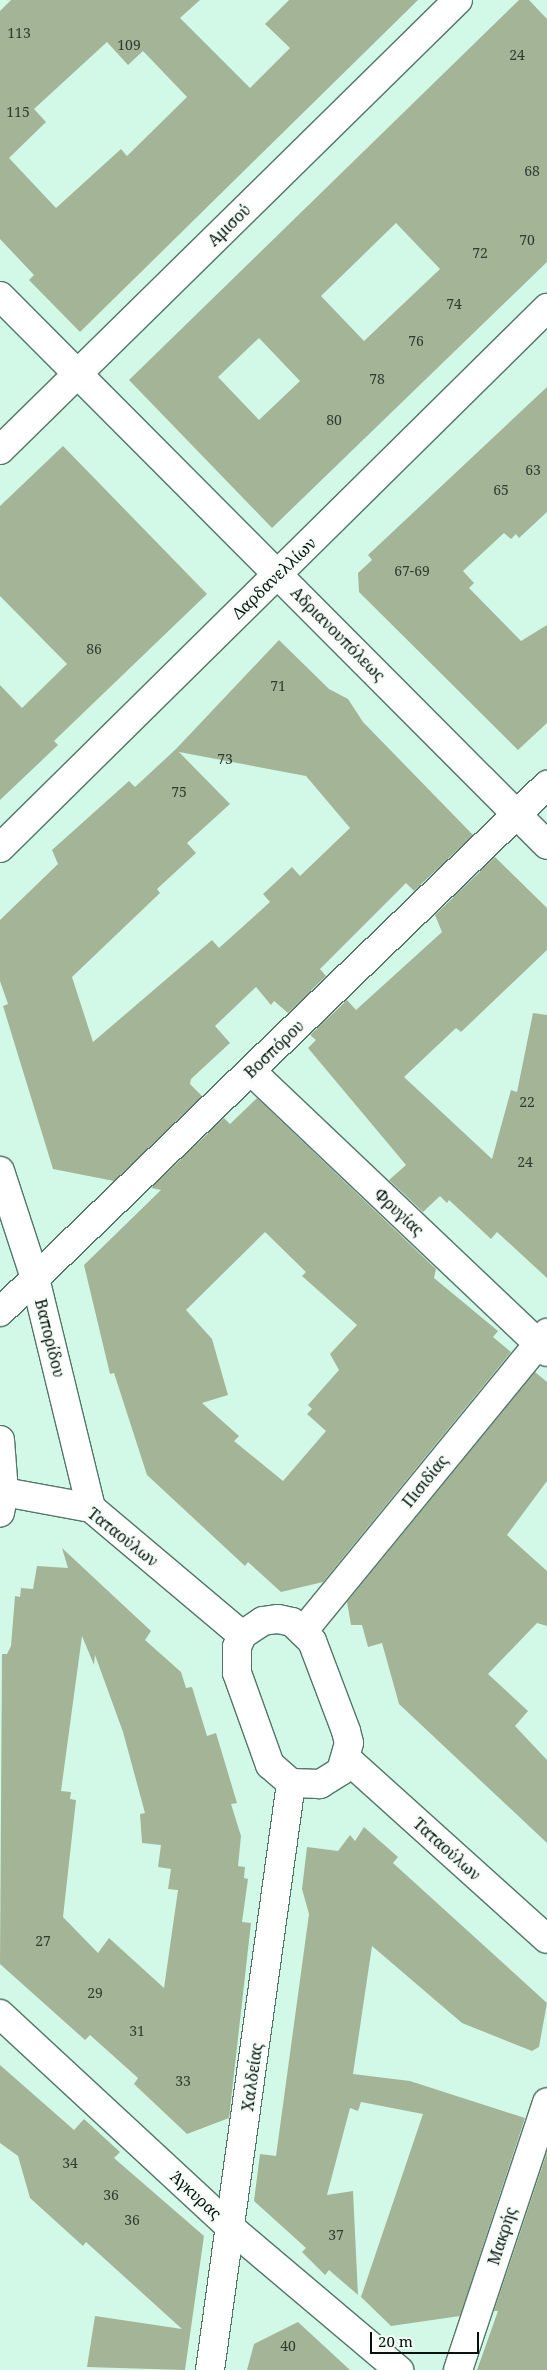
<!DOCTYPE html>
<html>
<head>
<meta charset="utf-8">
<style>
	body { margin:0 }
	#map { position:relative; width:547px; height:2370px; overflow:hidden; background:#d2f9e8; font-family:"Noto Serif",serif }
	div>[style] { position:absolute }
	.building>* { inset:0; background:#a4b597 }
	.roads { filter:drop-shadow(1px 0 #537667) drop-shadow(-1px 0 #537667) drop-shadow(0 1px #537667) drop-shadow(0 -1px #537667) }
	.minor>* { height:28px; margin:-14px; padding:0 14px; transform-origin:14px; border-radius:14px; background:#fff }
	span { translate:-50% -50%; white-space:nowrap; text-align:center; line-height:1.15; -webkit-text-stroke:4.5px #f6fefa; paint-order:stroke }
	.number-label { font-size:14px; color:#2d3c30 }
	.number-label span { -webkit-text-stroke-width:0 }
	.street-label { font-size:16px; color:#05130d }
	.scale { position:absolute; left:370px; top:2332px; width:109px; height:22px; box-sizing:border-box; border:2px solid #05130d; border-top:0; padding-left:6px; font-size:15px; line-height:18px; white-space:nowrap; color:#05130d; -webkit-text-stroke:4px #f6fefa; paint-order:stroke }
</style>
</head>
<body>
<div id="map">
	<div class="building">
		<i style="clip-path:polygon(evenodd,11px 0,200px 0,180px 18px,250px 88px,290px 48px,265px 24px,289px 0,418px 0,80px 332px,29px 280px,34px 275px,0 239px,0 11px,11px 0,107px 42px,128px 65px,143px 51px,187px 97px,127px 156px,121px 149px,56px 208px,9px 158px,46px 122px,34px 109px,107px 42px)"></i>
		<i style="clip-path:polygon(evenodd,519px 0,529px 0,547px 19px,547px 262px,272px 528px,129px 380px,519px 0,396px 223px,440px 269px,364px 341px,321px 296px,396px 223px,519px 0,259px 338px,300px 381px,259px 420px,218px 377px,259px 338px)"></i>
		<i style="clip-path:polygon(547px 387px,547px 512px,519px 538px,516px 534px,511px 539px,504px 533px,463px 571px,474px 583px,469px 588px,521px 641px,547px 625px,547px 723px,518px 750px,359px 592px,358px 573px,372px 560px,368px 555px)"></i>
		<i style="clip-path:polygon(63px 446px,207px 594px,54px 741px,58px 745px,0 800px,0 685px,22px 708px,67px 664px,0 596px,0 506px)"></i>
		<i style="clip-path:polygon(evenodd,279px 640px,329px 689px,348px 699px,363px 722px,473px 835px,414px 891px,406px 883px,320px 969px,326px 976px,288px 1013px,274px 1001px,271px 1005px,256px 987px,215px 1026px,230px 1043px,191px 1079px,190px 1084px,202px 1096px,114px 1181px,53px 1169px,3px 1006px,8px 1004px,0 981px,0 920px,58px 864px,52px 850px,129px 781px,135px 787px,176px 749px,279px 640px,179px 752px,306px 776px,350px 828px,300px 876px,292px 867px,263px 894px,270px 902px,219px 948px,212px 940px,93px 1042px,72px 977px,160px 893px,157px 889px,196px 853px,187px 843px,230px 804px,179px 752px)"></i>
		<i style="clip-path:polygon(495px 857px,547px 908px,547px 950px,461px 1032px,456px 1028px,404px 1077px,492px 1159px,511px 1090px,517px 1092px,533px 1013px,547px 1015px,547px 1278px,497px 1232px,491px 1239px,449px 1200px,447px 1203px,440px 1196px,423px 1212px,389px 1180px,406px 1165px,308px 1048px,316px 1040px,310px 1035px,347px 1000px,356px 1010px,442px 932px,435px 915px)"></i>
		<i style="clip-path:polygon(evenodd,257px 1098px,436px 1269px,434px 1278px,498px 1331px,493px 1337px,511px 1352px,323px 1582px,281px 1592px,248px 1562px,245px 1566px,147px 1475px,114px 1373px,110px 1374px,84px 1265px,161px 1190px,151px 1188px,224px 1118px,230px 1124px,257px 1098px,265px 1232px,306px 1272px,302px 1276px,357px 1325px,330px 1354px,339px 1370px,308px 1405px,312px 1409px,307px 1414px,326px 1431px,283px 1481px,234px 1441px,239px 1436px,202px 1403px,228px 1395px,212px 1339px,186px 1310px,265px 1232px)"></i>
		<i style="clip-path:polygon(535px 1372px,547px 1382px,547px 1481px,507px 1535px,547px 1571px,547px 1626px,537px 1623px,488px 1674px,528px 1711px,515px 1726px,547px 1760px,547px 1843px,399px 1704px,382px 1643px,368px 1647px,362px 1625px,351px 1625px,347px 1602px)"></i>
		<i style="clip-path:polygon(evenodd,62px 1548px,151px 1631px,145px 1640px,181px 1672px,186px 1688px,192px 1687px,207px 1736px,216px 1733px,237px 1803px,231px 1804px,241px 1836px,238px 1866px,245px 1867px,244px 1878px,248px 1879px,242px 1922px,251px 1923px,229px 2118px,187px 2134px,134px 2084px,138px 2078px,90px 2035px,85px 2040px,0 1964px,2px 1654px,7px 1654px,11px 1646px,15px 1596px,20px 1597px,21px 1588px,33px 1589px,37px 1566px,68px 1568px,62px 1548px,82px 1636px,94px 1665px,95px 1655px,123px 1732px,145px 1813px,140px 1814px,142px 1843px,161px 1845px,158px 1867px,171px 1869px,168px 1889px,178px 1890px,164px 1988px,109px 1938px,98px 1953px,63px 1917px,76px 1800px,70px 1799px,71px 1792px,61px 1791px,82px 1636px)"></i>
		<i style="clip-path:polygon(364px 1827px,398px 1857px,393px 1863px,547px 2003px,539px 2047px,532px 2051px,462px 2023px,372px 1946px,353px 2074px,410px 2081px,525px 2118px,460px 2316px,391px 2326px,361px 2297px,423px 2114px,361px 2102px,358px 2111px,350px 2108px,327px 2195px,353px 2191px,358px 2295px,329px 2270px,325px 2275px,302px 2252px,306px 2248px,254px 2201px,260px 2154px,276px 2156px,309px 1914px,302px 1889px,307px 1847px,338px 1851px,350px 1835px,355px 1841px)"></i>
		<i style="clip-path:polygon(0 2065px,74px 2130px,84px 2119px,120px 2152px,114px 2158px,204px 2236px,185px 2370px,87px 2367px,95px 2316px,182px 2329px,86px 2242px,83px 2246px,30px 2198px,18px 2156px,0 2143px)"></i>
		<i style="clip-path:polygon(547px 2152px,547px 2370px,477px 2370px,498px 2311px,494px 2311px)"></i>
		<i style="clip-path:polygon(298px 2322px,350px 2370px,247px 2370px,254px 2344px)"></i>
	</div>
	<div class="roads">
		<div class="minor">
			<i style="left:0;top:296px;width:775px;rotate:45.1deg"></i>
			<i style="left:0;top:450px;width:642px;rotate:-44.5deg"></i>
			<i style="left:0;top:848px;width:769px;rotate:-44.63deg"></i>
			<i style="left:251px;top:1071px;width:408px;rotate:43.5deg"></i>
			<i style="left:0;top:1171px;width:113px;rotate:71.9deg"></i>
			<i style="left:35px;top:1278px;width:237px;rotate:76.3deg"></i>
			<i style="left:0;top:1312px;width:760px;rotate:-43.93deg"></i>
			<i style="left:0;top:1440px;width:52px;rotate:85.6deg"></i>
			<i style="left:4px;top:1492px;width:21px;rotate:101deg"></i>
			<i style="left:4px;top:1492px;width:88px;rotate:10.4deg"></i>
			<i style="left:91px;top:1508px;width:197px;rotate:40.1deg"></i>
			<i style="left:278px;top:1619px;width:14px;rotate:12deg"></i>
			<i style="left:292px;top:1622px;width:28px;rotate:44deg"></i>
			<i style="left:312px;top:1641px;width:96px;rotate:69.3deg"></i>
			<i style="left:346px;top:1731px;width:12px;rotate:76deg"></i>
			<i style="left:349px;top:1743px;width:29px;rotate:106deg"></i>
			<i style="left:341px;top:1771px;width:25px;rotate:148deg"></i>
			<i style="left:320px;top:1784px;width:29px;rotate:-178deg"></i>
			<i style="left:291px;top:1783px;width:28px;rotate:-139deg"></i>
			<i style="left:270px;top:1765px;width:98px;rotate:-109.7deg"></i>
			<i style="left:237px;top:1673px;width:26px;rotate:-90deg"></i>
			<i style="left:237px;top:1647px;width:13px;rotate:-67deg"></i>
			<i style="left:242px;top:1635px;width:25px;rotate:-34deg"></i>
			<i style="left:263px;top:1621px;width:15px;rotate:-8deg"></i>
			<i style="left:304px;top:1630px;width:384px;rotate:-50.7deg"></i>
			<i style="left:346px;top:1758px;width:270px;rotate:42deg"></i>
			<i style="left:0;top:2014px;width:316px;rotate:42.8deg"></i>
			<i style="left:232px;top:2229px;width:219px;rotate:40.2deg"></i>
			<i style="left:210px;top:2370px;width:593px;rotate:-82.14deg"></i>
			<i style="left:458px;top:2370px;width:282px;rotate:-71.6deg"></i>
		</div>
	</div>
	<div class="number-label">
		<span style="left:19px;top:33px">113</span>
		<span style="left:129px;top:45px">109</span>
		<span style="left:517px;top:55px">24</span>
		<span style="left:18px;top:112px">115</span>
		<span style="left:532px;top:171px">68</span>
		<span style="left:527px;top:240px">70</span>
		<span style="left:480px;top:253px">72</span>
		<span style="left:454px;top:304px">74</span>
		<span style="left:416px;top:341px">76</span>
		<span style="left:377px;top:379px">78</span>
		<span style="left:334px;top:420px">80</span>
		<span style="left:533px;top:470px">63</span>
		<span style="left:501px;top:490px">65</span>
		<span style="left:412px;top:571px">67-69</span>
		<span style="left:94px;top:649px">86</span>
		<span style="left:278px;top:686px">71</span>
		<span style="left:225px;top:759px">73</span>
		<span style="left:179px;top:792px">75</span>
		<span style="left:527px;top:1102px">22</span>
		<span style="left:525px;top:1162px">24</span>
		<span style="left:43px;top:1941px">27</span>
		<span style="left:95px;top:1993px">29</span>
		<span style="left:137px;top:2031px">31</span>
		<span style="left:183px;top:2081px">33</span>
		<span style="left:70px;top:2163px">34</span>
		<span style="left:111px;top:2195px">36</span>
		<span style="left:132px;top:2220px">36</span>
		<span style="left:336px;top:2235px">37</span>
		<span style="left:288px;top:2346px">40</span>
	</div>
	<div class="street-label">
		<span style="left:229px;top:225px;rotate:-44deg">Αμισού</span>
		<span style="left:274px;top:578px;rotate:-44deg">Δαρδανελλίων</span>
		<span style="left:338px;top:634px;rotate:45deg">Αδριανουπόλεως</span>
		<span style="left:274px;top:1049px;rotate:-44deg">Βοσπόρου</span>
		<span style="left:399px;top:1212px;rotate:43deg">Φρυγίας</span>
		<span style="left:50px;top:1338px;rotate:76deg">Βαπορίδου</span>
		<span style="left:425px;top:1481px;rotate:-51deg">Πισιδίας</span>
		<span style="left:123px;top:1537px;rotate:38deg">Ταταούλων</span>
		<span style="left:447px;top:1849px;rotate:42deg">Ταταούλων</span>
		<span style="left:252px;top:2077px;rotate:-82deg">Χαλδείας</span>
		<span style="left:196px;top:2195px;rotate:43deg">Άγκυρας</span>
		<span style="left:502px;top:2236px;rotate:-72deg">Μακρής</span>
	</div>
	<div class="scale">20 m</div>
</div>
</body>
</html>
